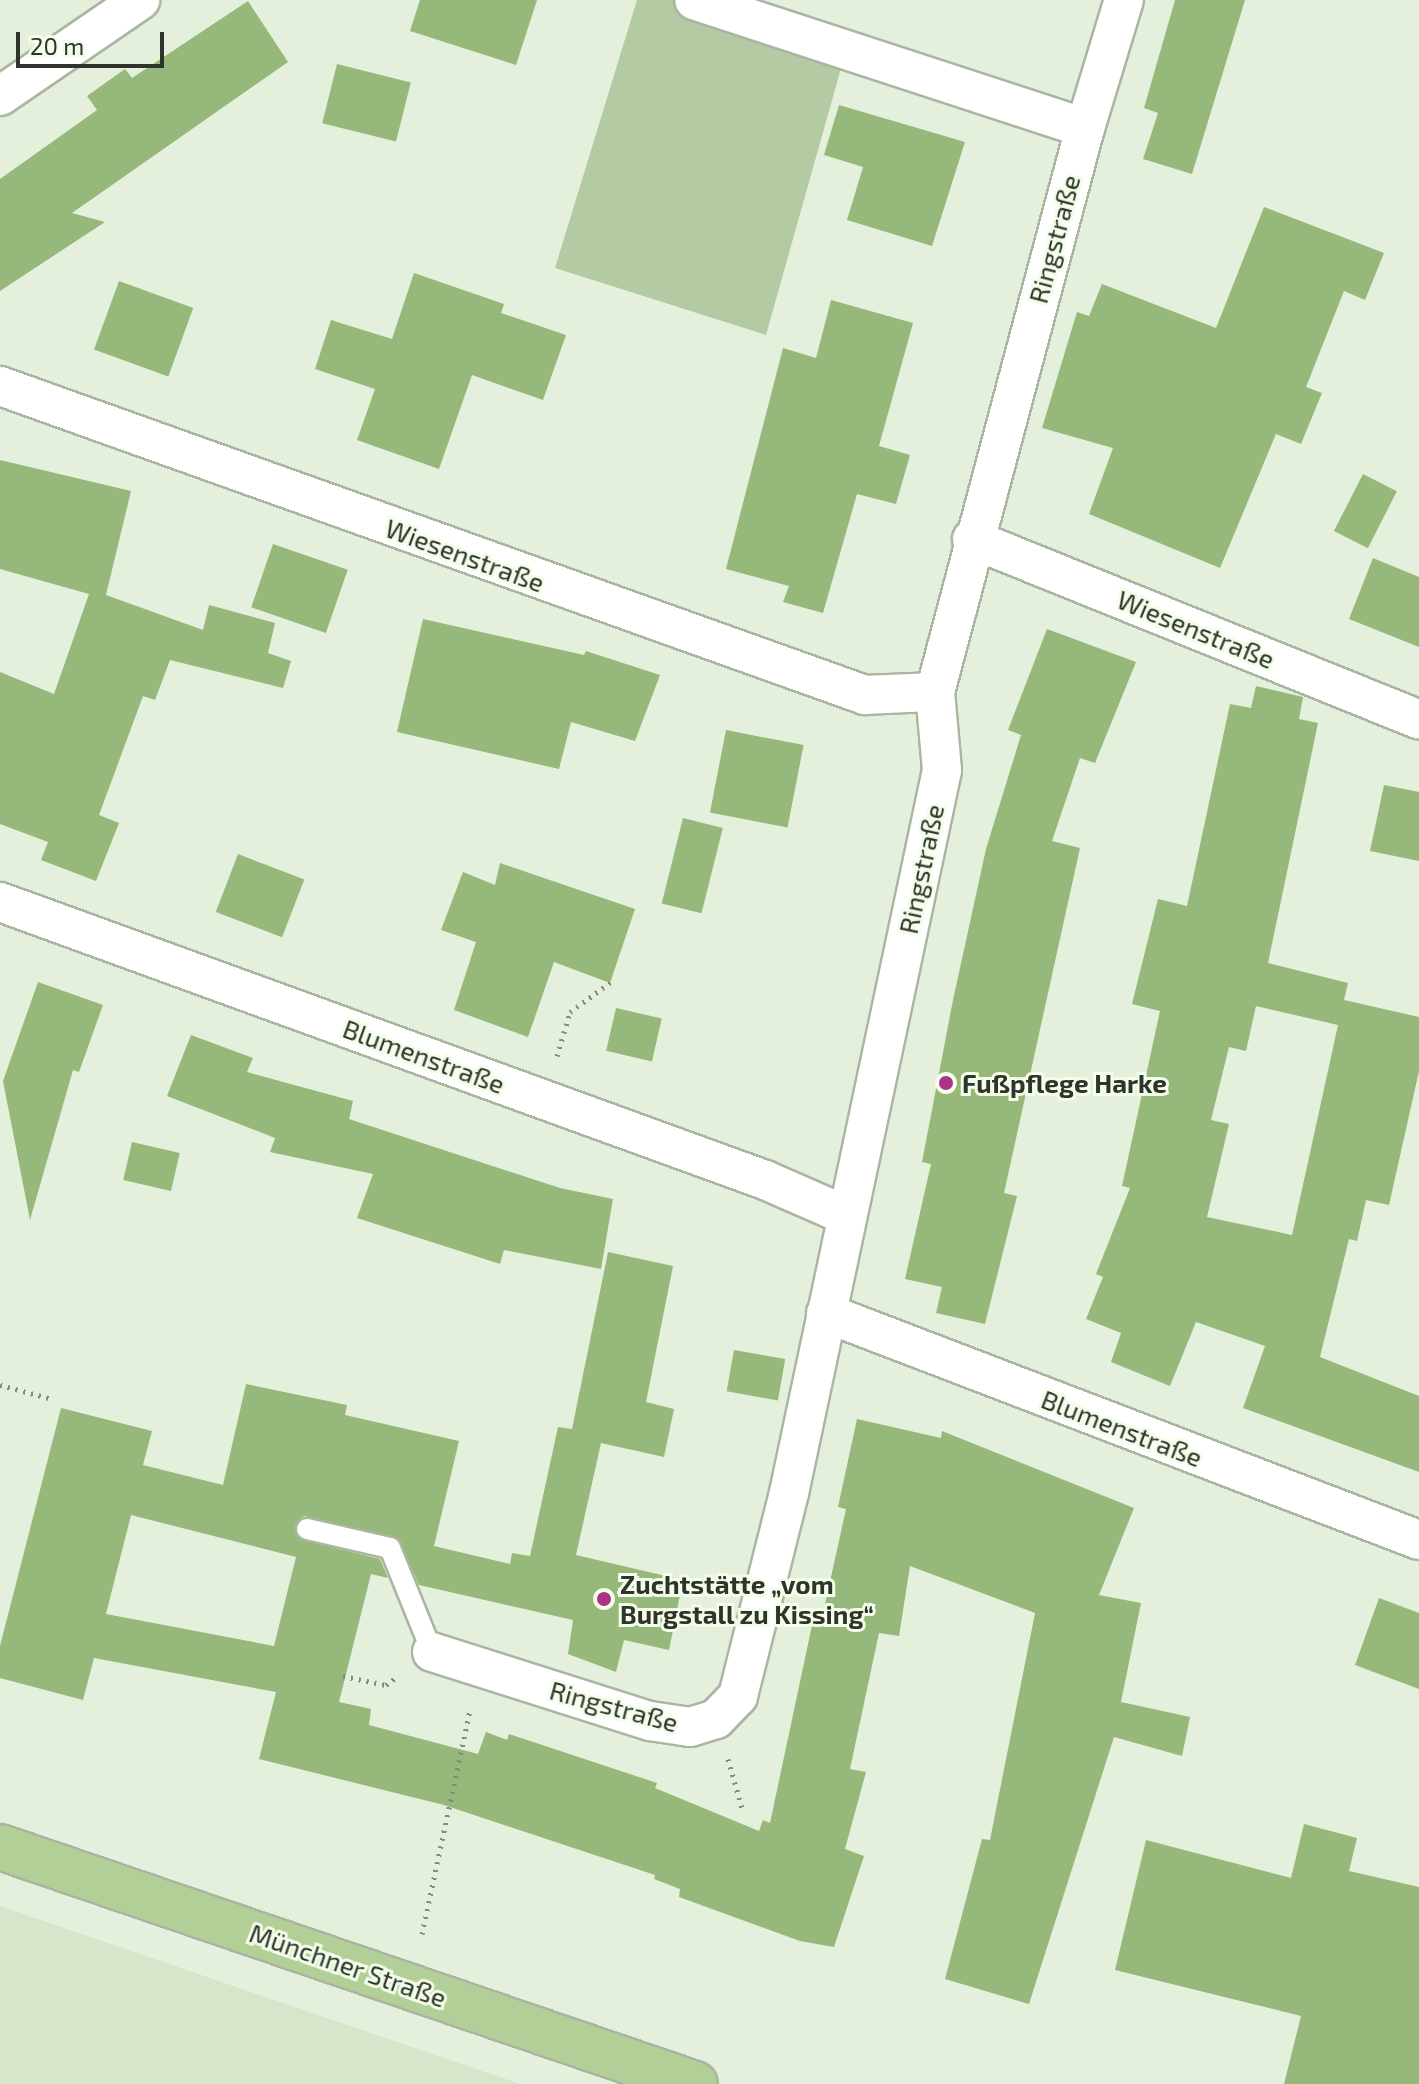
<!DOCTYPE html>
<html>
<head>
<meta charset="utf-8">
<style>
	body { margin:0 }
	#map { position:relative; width:1419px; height:2084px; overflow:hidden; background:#e4f0dc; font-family:"Exo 2",sans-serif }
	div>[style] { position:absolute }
	.built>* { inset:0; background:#d7e6cb }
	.green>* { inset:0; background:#b4caa3 }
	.building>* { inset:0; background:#96b87a; transform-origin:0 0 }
	.path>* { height:5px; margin-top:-2.5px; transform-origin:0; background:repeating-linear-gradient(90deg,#838b7e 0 2px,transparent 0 8px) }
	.roads { filter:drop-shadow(2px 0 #aab5a2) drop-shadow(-2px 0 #aab5a2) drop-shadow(0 2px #aab5a2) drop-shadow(0 -2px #aab5a2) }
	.service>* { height:20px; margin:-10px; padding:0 10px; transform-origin:10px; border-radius:10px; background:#fff }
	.minor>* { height:38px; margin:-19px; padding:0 19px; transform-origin:19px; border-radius:19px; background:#fff }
	.primary>* { height:44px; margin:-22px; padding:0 22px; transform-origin:22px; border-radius:22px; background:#b2cf97 }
	.dots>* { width:22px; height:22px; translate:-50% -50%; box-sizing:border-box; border:4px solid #f2fee9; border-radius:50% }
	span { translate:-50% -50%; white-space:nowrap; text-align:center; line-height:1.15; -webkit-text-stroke:6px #f2fee9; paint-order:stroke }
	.street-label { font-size:26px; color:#2f332c }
	.poi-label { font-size:26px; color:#2f332c; font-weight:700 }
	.left { translate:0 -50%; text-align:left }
	.scale { position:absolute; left:16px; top:32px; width:148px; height:36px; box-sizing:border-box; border:4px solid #2f332c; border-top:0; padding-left:10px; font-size:24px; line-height:28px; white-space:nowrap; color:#2f332c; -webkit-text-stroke:6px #f2fee9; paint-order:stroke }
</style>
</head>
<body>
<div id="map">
	<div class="built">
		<i style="clip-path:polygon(0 1906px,520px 2084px,0 2084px)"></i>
	</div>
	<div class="green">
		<i style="clip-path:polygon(637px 0,680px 0,845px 54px,766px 335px,555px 268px)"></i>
	</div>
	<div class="building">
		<i style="clip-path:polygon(420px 0,537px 0,516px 65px,410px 31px)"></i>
		<i style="clip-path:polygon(1175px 0,1245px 0,1192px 174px,1143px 159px,1158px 113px,1144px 108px)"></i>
		<i style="clip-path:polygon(248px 1px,288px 62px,72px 213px,105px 222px,0 291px,0 179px,97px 110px,87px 96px,125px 69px,132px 78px)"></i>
		<i style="left:337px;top:64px;width:76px;height:61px;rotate:14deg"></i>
		<i style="clip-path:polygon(839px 105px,965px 142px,932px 246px,847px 220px,863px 167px,824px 155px)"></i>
		<i style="clip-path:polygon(1264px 207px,1384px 253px,1365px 300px,1344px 291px,1306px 387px,1322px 393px,1301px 444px,1276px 434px,1220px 568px,1089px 514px,1113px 448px,1042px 428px,1077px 312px,1089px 316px,1102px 284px,1216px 328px)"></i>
		<i style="clip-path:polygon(414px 273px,504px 304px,501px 313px,566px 335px,543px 400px,472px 375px,439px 469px,357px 440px,375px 389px,315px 369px,331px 320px,392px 339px)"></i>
		<i style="left:119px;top:281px;width:79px;height:73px;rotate:20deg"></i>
		<i style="clip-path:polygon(831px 300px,913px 323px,879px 446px,910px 455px,896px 504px,857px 494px,823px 613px,783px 602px,789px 586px,726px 569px,783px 348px,816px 358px)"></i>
		<i style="clip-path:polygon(0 460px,131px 491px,106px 595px,203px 630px,209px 605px,275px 623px,268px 653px,291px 661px,283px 688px,170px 660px,155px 700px,143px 696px,99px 815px,119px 823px,96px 881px,41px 860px,48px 842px,0 824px,0 672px,54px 694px,89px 594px,0 569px)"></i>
		<i style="left:1363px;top:474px;width:38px;height:64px;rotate:27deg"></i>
		<i style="left:273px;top:544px;width:79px;height:67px;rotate:19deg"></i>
		<i style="clip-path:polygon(1373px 558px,1419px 577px,1419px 647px,1349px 619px)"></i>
		<i style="clip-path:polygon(423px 619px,584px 655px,586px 651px,660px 675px,635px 741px,571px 722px,559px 769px,397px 732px)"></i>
		<i style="clip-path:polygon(1047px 629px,1136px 662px,1095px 763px,1080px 758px,1052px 841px,1080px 848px,1004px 1193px,1017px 1196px,985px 1324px,936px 1313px,942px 1287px,905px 1279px,931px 1164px,922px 1162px,953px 1000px,986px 849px,1021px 735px,1008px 730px)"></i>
		<i style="clip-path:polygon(evenodd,1256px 686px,1303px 697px,1299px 719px,1318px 723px,1268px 963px,1348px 983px,1344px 1000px,1419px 1017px,1419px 1071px,1389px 1205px,1366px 1200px,1357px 1241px,1349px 1239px,1320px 1357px,1419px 1396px,1419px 1472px,1243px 1408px,1265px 1346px,1196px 1322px,1170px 1386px,1111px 1362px,1121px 1333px,1086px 1319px,1103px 1277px,1096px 1274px,1130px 1188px,1122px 1186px,1160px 1011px,1132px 1004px,1158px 899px,1187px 906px,1230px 704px,1251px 708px,1256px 686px,1256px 1006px,1338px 1025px,1292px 1235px,1207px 1217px,1229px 1124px,1211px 1120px,1229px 1047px,1246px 1051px,1256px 1006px)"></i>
		<i style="left:726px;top:730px;width:79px;height:84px;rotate:11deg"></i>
		<i style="clip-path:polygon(1384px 785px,1419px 792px,1419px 861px,1370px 851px)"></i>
		<i style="left:683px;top:818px;width:41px;height:88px;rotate:14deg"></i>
		<i style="left:238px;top:854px;width:71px;height:62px;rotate:21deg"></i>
		<i style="clip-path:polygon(500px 863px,635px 909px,610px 983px,554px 962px,528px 1037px,454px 1010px,476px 942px,441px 930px,463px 872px,495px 885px)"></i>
		<i style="clip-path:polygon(38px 982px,103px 1005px,79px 1072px,73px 1070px,30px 1220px,3px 1081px)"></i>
		<i style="left:616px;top:1008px;width:47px;height:44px;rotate:13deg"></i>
		<i style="clip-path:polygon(191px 1035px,253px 1058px,247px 1072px,353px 1101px,349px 1119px,560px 1188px,613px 1199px,601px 1269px,504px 1250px,500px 1264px,357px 1218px,373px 1174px,270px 1152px,275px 1138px,167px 1096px)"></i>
		<i style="left:132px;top:1142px;width:49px;height:39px;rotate:13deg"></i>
		<i style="clip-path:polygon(evenodd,608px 1252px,673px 1266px,646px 1402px,674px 1409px,664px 1457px,601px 1443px,576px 1555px,683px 1580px,669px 1650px,624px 1640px,616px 1672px,568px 1654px,573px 1620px,419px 1585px,398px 1538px,304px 1516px,295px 1525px,299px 1539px,380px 1559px,388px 1578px,371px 1574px,339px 1702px,371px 1709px,369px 1725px,478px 1754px,486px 1732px,507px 1740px,509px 1734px,657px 1783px,655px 1788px,759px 1831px,763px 1820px,770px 1823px,814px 1616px,822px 1618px,846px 1509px,838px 1507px,857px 1419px,941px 1438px,942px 1431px,1134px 1508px,1099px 1595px,1141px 1603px,1121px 1702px,1190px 1717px,1182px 1756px,1114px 1737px,1029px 2004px,945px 1979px,982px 1839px,990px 1840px,1035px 1613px,910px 1566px,899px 1636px,879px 1633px,850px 1769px,866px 1772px,845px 1849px,864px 1856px,834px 1947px,800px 1941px,679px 1897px,680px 1889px,654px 1879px,655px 1875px,444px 1805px,259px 1759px,276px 1692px,94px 1658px,83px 1700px,0 1678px,0 1646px,61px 1408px,152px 1431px,143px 1465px,223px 1485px,246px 1384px,347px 1405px,345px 1415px,459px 1441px,434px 1546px,510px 1564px,512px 1553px,530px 1556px,558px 1427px,572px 1429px,608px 1252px,131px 1515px,296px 1557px,274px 1646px,106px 1614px,131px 1515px)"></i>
		<i style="left:734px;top:1350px;width:52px;height:42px;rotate:10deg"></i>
		<i style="clip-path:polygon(1379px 1598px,1419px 1613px,1419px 1689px,1355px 1665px)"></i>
		<i style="clip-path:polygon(1304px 1824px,1357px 1838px,1349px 1871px,1419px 1887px,1419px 2084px,1284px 2084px,1301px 2016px,1115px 1970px,1146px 1840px,1291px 1878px)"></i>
	</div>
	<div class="path">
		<i style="left:557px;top:1056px;width:46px;rotate:-73.5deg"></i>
		<i style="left:570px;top:1012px;width:52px;rotate:-36.4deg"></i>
		<i style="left:0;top:1385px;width:51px;rotate:14.9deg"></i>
		<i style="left:343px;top:1676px;width:44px;rotate:11.8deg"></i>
		<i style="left:386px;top:1685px;width:15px;rotate:-37deg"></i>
		<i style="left:728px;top:1759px;width:51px;rotate:74.1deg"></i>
		<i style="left:422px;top:1934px;width:228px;rotate:-77.9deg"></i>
	</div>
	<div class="roads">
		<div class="service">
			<i style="left:307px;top:1529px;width:85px;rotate:12.9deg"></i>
			<i style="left:390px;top:1548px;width:112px;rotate:68deg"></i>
		</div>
		<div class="minor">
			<i style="left:0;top:96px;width:170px;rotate:-34.4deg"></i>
			<i style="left:1085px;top:128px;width:134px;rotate:-73.1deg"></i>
			<i style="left:0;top:386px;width:919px;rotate:19.66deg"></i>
			<i style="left:865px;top:695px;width:70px;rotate:-2.5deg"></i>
			<i style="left:972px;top:539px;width:482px;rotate:22deg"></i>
			<i style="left:0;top:902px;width:814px;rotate:19.97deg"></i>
			<i style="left:765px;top:1180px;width:87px;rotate:23.6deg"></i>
			<i style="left:826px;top:1313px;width:635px;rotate:20.95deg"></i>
			<i style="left:432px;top:1652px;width:229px;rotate:17.6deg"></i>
			<i style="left:650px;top:1721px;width:40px;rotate:8.5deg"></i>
			<i style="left:690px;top:1727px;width:27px;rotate:-17deg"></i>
			<i style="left:716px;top:1719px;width:32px;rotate:-46deg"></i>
			<i style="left:738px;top:1696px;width:209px;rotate:-75.9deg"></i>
			<i style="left:789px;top:1493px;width:739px;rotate:-78.05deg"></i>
			<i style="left:942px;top:770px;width:78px;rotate:-95.1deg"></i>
			<i style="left:935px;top:692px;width:584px;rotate:-75.11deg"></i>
			<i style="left:1085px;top:128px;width:411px;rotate:-161.9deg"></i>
		</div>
		<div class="primary">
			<i style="left:0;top:1847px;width:734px;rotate:18.83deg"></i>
		</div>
	</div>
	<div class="dots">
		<i style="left:946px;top:1083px;background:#aa3287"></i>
		<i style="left:604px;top:1599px;background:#aa3287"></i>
	</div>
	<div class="street-label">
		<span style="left:1054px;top:239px;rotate:-75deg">Ringstraße</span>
		<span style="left:465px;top:555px;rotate:20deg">Wiesenstraße</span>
		<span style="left:1196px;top:629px;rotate:22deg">Wiesenstraße</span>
		<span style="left:921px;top:869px;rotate:-78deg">Ringstraße</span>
		<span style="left:424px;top:1056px;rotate:20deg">Blumenstraße</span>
		<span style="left:1122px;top:1428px;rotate:21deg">Blumenstraße</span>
		<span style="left:614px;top:1706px;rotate:15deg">Ringstraße</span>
		<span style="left:348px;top:1965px;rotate:19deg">Münchner Straße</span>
	</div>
	<div class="poi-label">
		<span class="left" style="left:962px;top:1083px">Fußpflege Harke</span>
		<span class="left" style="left:620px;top:1599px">Zuchtstätte „vom<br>Burgstall zu Kissing“</span>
	</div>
	<div class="scale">20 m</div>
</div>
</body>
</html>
